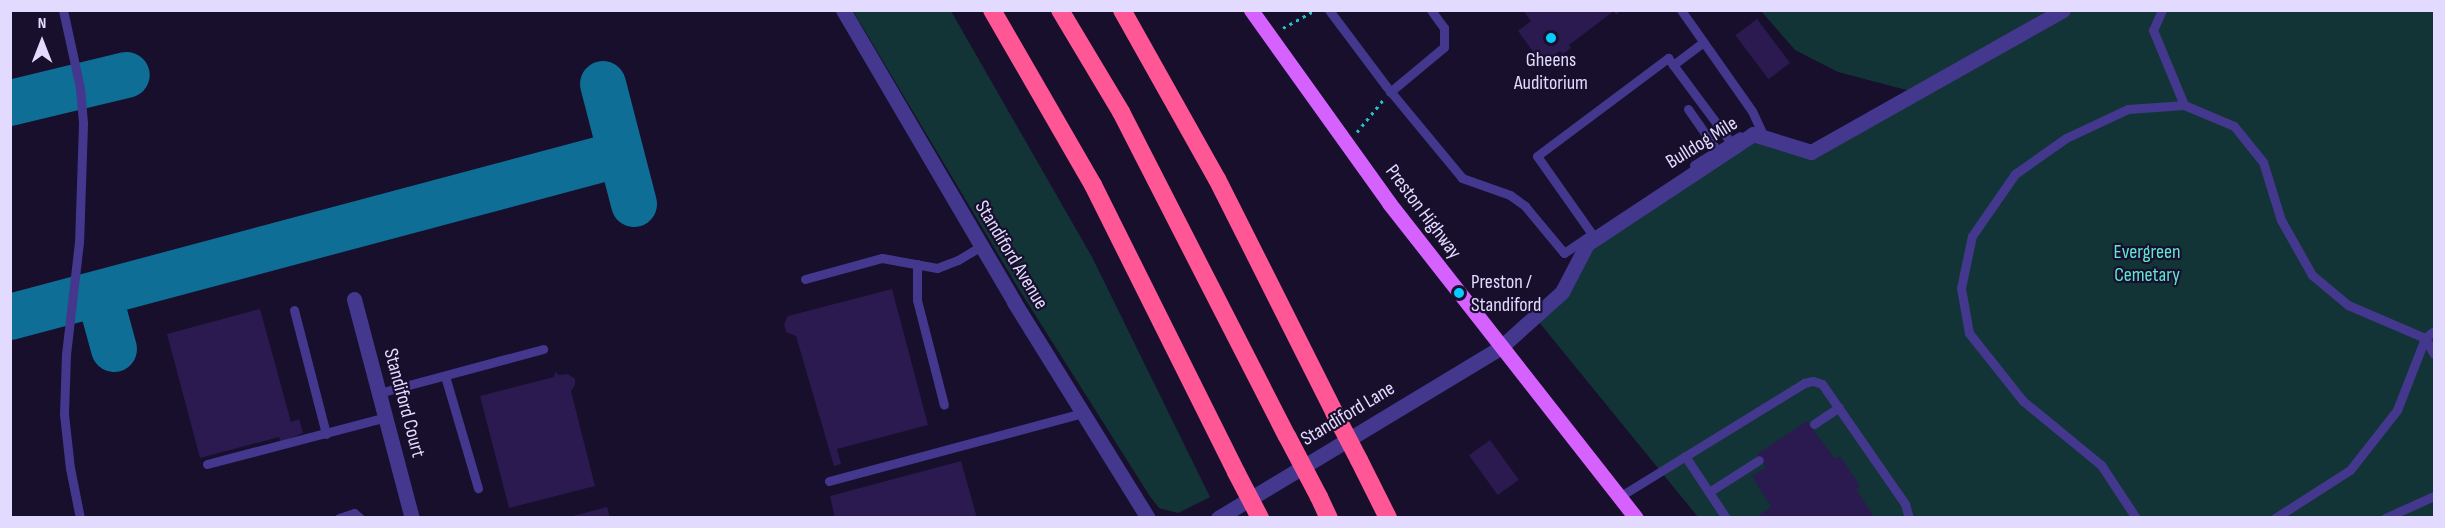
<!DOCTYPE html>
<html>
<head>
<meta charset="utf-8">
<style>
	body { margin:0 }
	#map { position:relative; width:2445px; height:528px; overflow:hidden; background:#170f2c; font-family:"Sofia Sans Condensed",sans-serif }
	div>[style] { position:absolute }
	.green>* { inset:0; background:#123437 }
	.taxiway>* { height:46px; margin:-23px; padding:0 23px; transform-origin:23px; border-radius:23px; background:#0f6e96 }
	.building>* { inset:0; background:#2a1a4f; transform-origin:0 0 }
	.path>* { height:3px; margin-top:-1.5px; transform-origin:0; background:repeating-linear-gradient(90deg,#28bfc6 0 3px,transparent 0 7.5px) }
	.service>* { height:9px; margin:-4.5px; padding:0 4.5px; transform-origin:4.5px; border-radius:4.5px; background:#44388e }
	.minor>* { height:15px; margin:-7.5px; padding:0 7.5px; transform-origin:7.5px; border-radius:7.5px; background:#44388e }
	.primary>* { height:15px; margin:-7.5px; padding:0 7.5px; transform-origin:7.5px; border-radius:7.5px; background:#d562ff }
	.motorway>* { height:18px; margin:-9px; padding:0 9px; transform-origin:9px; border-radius:9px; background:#ff5695 }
	.motorway-bridge>* { height:18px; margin:-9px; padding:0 9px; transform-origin:9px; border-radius:9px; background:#ff5695 }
	.dots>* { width:16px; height:16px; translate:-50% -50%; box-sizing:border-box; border:3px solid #170f2c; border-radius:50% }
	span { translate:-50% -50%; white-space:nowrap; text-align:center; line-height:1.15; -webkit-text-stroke:4.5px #170f2c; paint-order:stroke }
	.poi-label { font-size:20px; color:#e3dbff }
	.left { translate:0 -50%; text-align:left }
	.street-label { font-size:20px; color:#e3dbff }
	.park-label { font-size:20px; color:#5ee8d4 }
	.frame { position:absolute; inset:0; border:12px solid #e3dbff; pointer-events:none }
	.north { position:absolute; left:12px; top:12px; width:60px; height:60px; -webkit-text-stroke:4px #170f2c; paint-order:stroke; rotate:0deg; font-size:16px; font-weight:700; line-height:24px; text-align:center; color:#e3dbff }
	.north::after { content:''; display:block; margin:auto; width:21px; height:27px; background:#e3dbff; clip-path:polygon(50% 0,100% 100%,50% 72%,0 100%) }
</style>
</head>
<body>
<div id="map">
	<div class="green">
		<i style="clip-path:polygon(853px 11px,951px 11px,1092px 257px,1210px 497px,1178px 513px,1159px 508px,1151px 498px,1020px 291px)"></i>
		<i style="clip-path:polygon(1761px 11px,2048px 11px,1910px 91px,1838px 72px,1795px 50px)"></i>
		<i style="clip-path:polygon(2063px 11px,2434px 11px,2434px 517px,1698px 517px,1534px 316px,1562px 292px,1587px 244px,1753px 134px,1811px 152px)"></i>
	</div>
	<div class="taxiway">
		<i style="left:603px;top:84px;width:124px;rotate:75.5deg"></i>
		<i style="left:10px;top:103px;width:120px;rotate:-13.5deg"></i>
		<i style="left:99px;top:294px;width:57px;rotate:74.7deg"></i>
		<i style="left:10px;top:317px;width:632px;rotate:-14.94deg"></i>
	</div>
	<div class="building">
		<i style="clip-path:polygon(1523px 10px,1622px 10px,1616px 15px,1614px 11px,1569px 45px,1571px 48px,1563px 54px,1560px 51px,1542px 64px,1518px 31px,1531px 21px)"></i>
		<i style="left:1757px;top:19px;width:55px;height:27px;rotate:53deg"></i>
		<i style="clip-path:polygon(892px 289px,928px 425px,837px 449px,841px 464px,834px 466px,796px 336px,786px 332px,784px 324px,788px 316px)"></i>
		<i style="clip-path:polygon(260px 309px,291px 422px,299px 419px,303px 433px,281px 442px,279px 437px,200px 458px,167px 334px)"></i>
		<i style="clip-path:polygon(555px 372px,559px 375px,568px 374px,575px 379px,575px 385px,571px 391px,595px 486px,509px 508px,480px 396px,554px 377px)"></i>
		<i style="clip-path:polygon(1807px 421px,1835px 459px,1840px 456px,1860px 486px,1856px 489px,1875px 518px,1761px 518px,1759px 515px,1771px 507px,1752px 476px,1766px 467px,1757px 454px)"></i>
		<i style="left:1490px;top:440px;width:49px;height:26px;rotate:54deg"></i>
		<i style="clip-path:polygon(961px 461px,977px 518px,835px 518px,830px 496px)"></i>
		<i style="clip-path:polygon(607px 507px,610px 518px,569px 518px,569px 517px)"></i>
	</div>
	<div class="path">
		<i style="left:1283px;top:28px;width:38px;rotate:-29deg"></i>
		<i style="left:1357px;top:132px;width:41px;rotate:-50.9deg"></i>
	</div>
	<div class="service">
		<i style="left:63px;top:10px;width:80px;rotate:77.7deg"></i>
		<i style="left:80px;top:88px;width:36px;rotate:85deg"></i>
		<i style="left:83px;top:124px;width:118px;rotate:91.9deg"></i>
		<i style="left:79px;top:242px;width:113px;rotate:96.6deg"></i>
		<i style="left:66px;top:354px;width:60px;rotate:91.9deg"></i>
		<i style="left:64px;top:414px;width:54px;rotate:83.7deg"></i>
		<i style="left:70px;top:468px;width:51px;rotate:78.7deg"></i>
		<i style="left:1329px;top:10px;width:95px;rotate:53.1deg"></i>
		<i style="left:1386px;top:86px;width:119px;rotate:50.4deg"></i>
		<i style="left:1462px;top:178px;width:51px;rotate:19.5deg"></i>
		<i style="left:1510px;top:195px;width:19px;rotate:36deg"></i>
		<i style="left:1525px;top:206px;width:61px;rotate:50.3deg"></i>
		<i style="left:1564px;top:253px;width:29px;rotate:-34deg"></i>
		<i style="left:1681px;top:10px;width:123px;rotate:54.9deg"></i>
		<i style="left:1752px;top:111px;width:26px;rotate:65deg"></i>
		<i style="left:2162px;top:10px;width:22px;rotate:114deg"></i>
		<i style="left:2153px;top:30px;width:81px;rotate:67.5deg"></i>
		<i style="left:1673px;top:65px;width:38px;rotate:-37deg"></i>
		<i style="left:1390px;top:92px;width:70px;rotate:-39.8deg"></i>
		<i style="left:1444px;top:47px;width:19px;rotate:-90deg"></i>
		<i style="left:1444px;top:28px;width:22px;rotate:-126deg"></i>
		<i style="left:1688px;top:109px;width:49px;rotate:55deg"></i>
		<i style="left:1694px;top:165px;width:54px;rotate:-32.2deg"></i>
		<i style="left:1592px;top:234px;width:95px;rotate:-125.2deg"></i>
		<i style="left:1537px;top:156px;width:164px;rotate:-36.8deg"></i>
		<i style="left:1668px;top:58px;width:102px;rotate:53.4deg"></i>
		<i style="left:917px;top:264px;width:36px;rotate:90deg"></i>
		<i style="left:917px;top:300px;width:108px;rotate:75.6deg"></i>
		<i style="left:805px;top:279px;width:80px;rotate:-15.3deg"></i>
		<i style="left:882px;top:258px;width:56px;rotate:10.3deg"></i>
		<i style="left:937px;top:268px;width:22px;rotate:-21deg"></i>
		<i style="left:958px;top:260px;width:27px;rotate:-31deg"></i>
		<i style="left:294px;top:310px;width:128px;rotate:75.5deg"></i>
		<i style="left:445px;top:376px;width:117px;rotate:73.6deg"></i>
		<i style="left:379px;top:393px;width:170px;rotate:-15deg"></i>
		<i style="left:1814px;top:424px;width:30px;rotate:-34deg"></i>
		<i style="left:1685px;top:456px;width:74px;rotate:56.5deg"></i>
		<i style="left:207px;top:464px;width:185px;rotate:-14.7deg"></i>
		<i style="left:829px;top:481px;width:263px;rotate:-15deg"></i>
		<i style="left:1709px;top:492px;width:59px;rotate:-32.6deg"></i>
		<i style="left:1619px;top:497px;width:217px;rotate:-31.6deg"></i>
		<i style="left:1804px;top:383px;width:9px;rotate:-13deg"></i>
		<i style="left:1813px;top:381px;width:9px;rotate:18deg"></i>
		<i style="left:1822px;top:384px;width:146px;rotate:55.3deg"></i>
		<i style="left:1905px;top:504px;width:15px;rotate:74deg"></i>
		<i style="left:339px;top:518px;width:16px;rotate:-18deg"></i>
		<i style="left:354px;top:513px;width:8px;rotate:40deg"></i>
		<i style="left:2136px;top:518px;width:64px;rotate:-123.4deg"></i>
		<i style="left:2101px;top:465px;width:101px;rotate:-140.6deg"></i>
		<i style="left:2023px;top:401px;width:87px;rotate:-128.5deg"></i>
		<i style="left:1969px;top:333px;width:46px;rotate:-100.1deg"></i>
		<i style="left:1961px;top:288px;width:53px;rotate:-78.1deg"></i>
		<i style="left:1972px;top:236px;width:75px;rotate:-55.3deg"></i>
		<i style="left:2015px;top:174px;width:62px;rotate:-35.2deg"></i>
		<i style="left:2066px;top:138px;width:68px;rotate:-25.1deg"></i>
		<i style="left:2128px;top:109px;width:56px;rotate:-4.1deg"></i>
		<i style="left:2184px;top:105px;width:54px;rotate:22.8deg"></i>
		<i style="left:2234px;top:126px;width:46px;rotate:51.1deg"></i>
		<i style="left:2263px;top:162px;width:61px;rotate:72.8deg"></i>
		<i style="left:2281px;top:220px;width:63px;rotate:60.6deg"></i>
		<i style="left:2312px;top:275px;width:47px;rotate:39.8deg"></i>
		<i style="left:2348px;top:305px;width:84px;rotate:23.2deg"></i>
		<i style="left:2425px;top:338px;width:18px;rotate:61deg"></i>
		<i style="left:2275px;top:518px;width:89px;rotate:-32.6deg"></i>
		<i style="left:2350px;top:470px;width:76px;rotate:-51.9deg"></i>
		<i style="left:2397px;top:410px;width:77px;rotate:-68.7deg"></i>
		<i style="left:2425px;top:338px;width:11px;rotate:-38deg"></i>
		<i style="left:2385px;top:518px;width:54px;rotate:-24.2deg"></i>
	</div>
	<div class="minor">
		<i style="left:843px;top:10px;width:338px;rotate:59.6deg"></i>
		<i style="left:1014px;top:302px;width:254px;rotate:58.2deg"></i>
		<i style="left:354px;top:299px;width:227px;rotate:75.2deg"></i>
		<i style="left:1218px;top:518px;width:331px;rotate:-31.1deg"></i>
		<i style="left:1501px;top:347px;width:82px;rotate:-42deg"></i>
		<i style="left:1562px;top:292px;width:54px;rotate:-62.5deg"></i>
		<i style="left:1587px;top:244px;width:199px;rotate:-33.5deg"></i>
		<i style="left:1753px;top:134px;width:61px;rotate:17.2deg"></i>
		<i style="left:1811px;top:152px;width:289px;rotate:-29.4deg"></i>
	</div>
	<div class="primary">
		<i style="left:1251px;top:10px;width:237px;rotate:54.4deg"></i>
		<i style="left:1389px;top:203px;width:400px;rotate:51.9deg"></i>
	</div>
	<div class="motorway">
		<i style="left:992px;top:10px;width:202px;rotate:60deg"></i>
		<i style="left:1093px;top:185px;width:321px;rotate:63.5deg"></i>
		<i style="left:1060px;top:10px;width:119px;rotate:59.1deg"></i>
		<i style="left:1121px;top:112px;width:364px;rotate:62.9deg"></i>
		<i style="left:1122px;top:10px;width:194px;rotate:60.7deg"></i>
		<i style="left:1217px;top:179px;width:261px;rotate:63.3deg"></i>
		<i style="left:1359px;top:460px;width:65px;rotate:63.4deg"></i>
		<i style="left:1319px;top:497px;width:23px;rotate:65deg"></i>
	</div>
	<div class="motorway-bridge">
		<i style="left:1334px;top:412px;width:54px;rotate:62.5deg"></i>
		<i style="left:1287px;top:436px;width:69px;rotate:62.3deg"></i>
		<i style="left:1236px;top:472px;width:52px;rotate:62.4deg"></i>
	</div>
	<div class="dots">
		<i style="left:1551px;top:38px;background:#07ccff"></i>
		<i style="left:1459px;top:293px;background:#07ccff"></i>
	</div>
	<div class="poi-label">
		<span style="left:1551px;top:72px">Gheens<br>Auditorium</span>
		<span class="left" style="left:1471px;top:294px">Preston /<br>Standiford</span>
	</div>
	<div class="street-label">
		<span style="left:1702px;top:143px;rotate:-32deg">Bulldog Mile</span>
		<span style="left:1423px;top:212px;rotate:53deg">Preston Highway</span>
		<span style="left:1011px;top:255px;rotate:59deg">Standiford Avenue</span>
		<span style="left:404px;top:403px;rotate:75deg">Standiford Court</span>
		<span style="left:1348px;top:414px;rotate:-31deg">Standiford Lane</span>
	</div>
	<div class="park-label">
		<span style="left:2147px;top:264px">Evergreen<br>Cemetary</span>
	</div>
	<div class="frame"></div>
	<div class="north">N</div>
</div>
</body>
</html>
